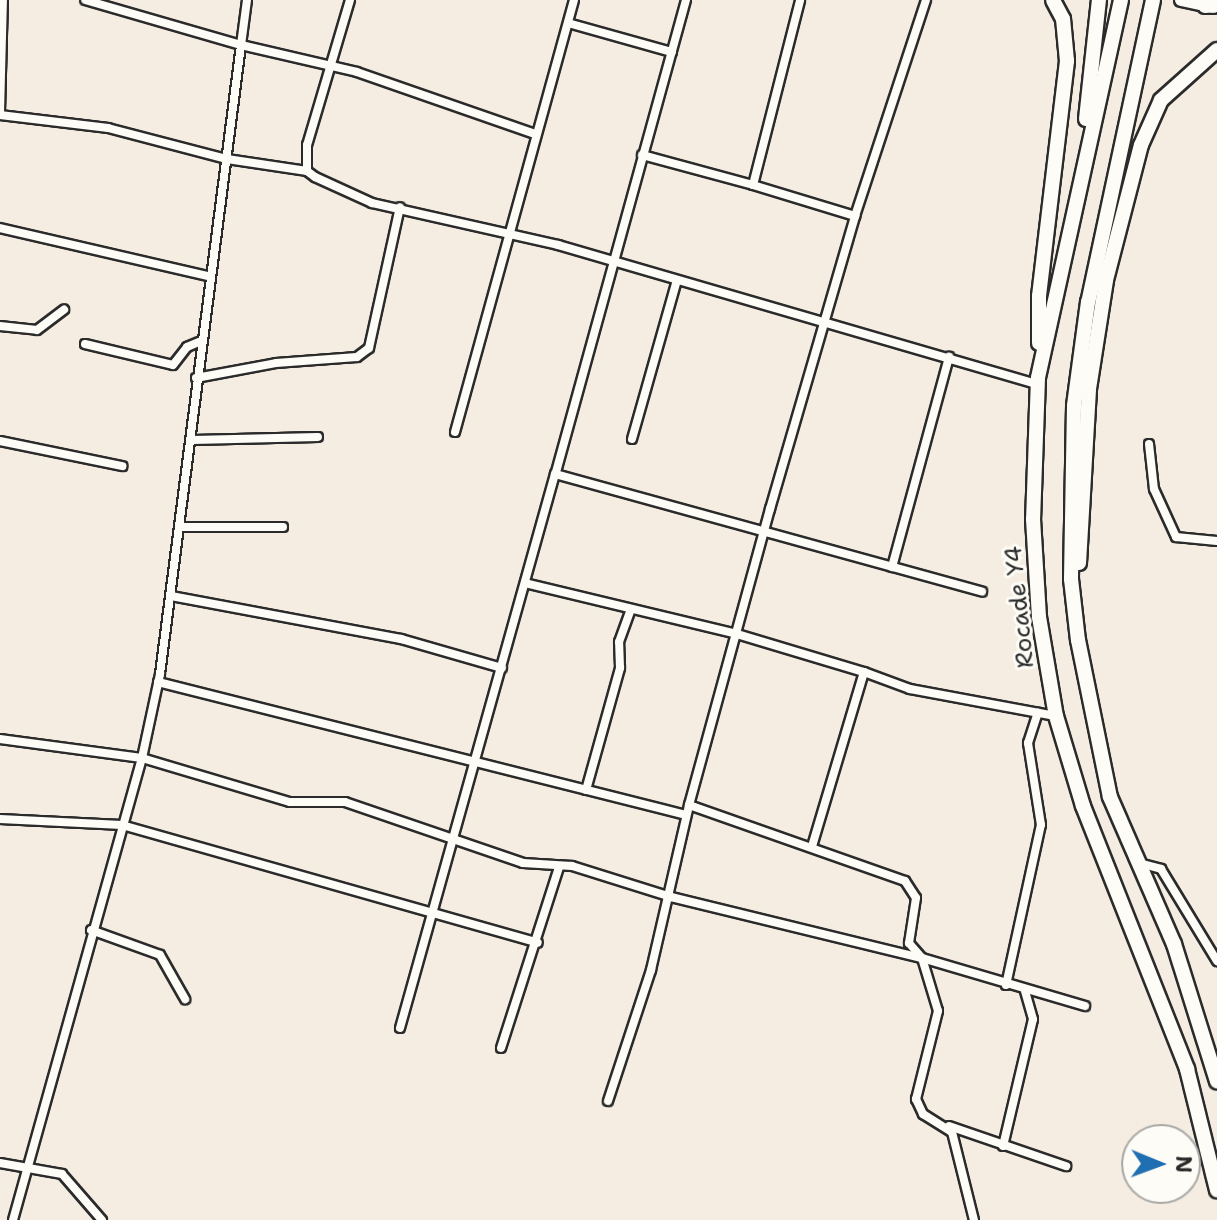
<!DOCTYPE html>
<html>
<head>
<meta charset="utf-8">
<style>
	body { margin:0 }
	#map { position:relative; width:1217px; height:1220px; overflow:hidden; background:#f5ede1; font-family:"Shantell Sans",sans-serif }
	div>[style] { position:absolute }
	.roads { filter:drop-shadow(2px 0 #2b2b2b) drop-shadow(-2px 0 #2b2b2b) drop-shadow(0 2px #2b2b2b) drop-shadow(0 -2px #2b2b2b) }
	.minor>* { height:8px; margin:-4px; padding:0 4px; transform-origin:4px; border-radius:4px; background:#fdfcf7 }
	.primary>* { height:12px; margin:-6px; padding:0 6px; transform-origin:6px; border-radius:6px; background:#fdfcf7 }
	.trunk>* { height:14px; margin:-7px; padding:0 7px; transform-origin:7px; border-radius:7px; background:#fdfcf7 }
	span { translate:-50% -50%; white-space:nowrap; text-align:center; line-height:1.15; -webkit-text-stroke:6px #fdfcf7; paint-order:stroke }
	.street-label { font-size:24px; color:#2b2b2b }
	.north { position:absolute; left:1121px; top:1124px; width:80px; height:80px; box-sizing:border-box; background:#fdfcf7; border:2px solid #a9a8a5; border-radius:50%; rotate:91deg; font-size:22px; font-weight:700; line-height:32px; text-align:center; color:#2b2b2b }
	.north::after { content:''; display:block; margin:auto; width:28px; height:36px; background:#1f6fb2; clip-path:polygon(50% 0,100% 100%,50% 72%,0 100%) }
</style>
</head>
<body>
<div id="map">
	<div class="roads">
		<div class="minor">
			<i style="left:247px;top:0;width:45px;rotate:97.6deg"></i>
			<i style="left:241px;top:45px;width:119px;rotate:13.1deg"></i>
			<i style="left:357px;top:72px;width:188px;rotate:19.2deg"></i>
			<i style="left:350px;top:0;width:151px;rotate:106.5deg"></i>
			<i style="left:307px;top:145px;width:26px;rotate:90deg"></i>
			<i style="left:307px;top:171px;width:10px;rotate:37deg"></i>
			<i style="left:315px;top:177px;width:63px;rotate:24.5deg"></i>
			<i style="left:372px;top:203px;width:191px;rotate:12.7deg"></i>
			<i style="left:558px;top:245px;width:500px;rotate:16.2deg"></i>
			<i style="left:686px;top:0;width:492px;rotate:105.4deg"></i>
			<i style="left:555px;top:474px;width:443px;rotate:15.4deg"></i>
			<i style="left:568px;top:23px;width:108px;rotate:15.6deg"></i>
			<i style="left:0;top:112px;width:112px;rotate:-88.5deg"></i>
			<i style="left:0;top:115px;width:109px;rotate:6.9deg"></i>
			<i style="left:108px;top:128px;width:123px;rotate:14.6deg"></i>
			<i style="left:227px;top:159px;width:81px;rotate:8.5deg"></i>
			<i style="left:642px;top:155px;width:115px;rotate:15.1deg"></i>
			<i style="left:753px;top:185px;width:191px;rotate:-75.7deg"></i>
			<i style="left:753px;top:185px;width:107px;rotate:16.9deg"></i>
			<i style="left:0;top:228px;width:213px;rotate:13deg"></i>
			<i style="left:0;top:326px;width:37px;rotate:6deg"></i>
			<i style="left:37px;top:330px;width:34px;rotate:-37deg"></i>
			<i style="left:85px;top:344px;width:90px;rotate:13.4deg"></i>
			<i style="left:173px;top:365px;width:23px;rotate:-52deg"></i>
			<i style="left:187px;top:347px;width:13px;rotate:-23deg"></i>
			<i style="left:196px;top:378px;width:81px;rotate:-10.6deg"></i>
			<i style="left:276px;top:363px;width:81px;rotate:-4.2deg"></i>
			<i style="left:357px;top:357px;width:15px;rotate:-37deg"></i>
			<i style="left:369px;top:348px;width:144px;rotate:-77.6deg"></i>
			<i style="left:455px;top:432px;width:448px;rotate:-74.6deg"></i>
			<i style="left:632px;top:439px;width:162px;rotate:-74.2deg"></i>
			<i style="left:193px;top:440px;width:125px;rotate:-1.4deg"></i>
			<i style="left:0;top:441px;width:125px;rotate:11.6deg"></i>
			<i style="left:1149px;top:444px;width:45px;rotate:83.7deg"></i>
			<i style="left:1154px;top:489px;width:53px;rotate:65.4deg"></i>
			<i style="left:1176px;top:537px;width:41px;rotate:5.6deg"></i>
			<i style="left:182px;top:527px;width:101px"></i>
			<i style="left:892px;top:567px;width:218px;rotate:-74.8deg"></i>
			<i style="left:525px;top:583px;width:218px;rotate:13.5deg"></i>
			<i style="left:737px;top:634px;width:133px;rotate:16.7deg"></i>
			<i style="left:864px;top:672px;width:182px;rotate:106.6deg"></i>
			<i style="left:171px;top:596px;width:234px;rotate:10.6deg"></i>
			<i style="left:401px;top:639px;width:105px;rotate:16deg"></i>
			<i style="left:864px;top:672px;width:49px;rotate:20.3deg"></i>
			<i style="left:910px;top:689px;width:148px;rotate:10.5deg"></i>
			<i style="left:158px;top:682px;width:544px;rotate:14.14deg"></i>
			<i style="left:0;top:739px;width:143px;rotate:7.6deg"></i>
			<i style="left:142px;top:758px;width:154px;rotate:16.6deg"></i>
			<i style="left:290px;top:802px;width:55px"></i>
			<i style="left:345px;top:802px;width:188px;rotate:18.9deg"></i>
			<i style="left:523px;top:863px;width:49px;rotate:3.5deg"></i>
			<i style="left:572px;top:866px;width:104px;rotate:17.4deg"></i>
			<i style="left:671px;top:897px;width:258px;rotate:13.7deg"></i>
			<i style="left:922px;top:958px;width:55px;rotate:73.2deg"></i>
			<i style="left:938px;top:1011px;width:91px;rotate:104deg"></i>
			<i style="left:916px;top:1099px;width:17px;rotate:65deg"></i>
			<i style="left:923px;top:1114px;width:34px;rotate:32deg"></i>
			<i style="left:952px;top:1132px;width:91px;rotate:76deg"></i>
			<i style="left:586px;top:790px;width:127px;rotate:-74.4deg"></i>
			<i style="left:620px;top:668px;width:26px;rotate:-92deg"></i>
			<i style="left:619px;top:642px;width:33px;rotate:-70deg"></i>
			<i style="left:689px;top:805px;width:229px;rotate:19.4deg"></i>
			<i style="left:905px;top:881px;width:20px;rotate:57deg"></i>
			<i style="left:916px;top:898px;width:46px;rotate:98.8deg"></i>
			<i style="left:909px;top:943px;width:20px;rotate:49deg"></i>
			<i style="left:922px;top:958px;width:170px;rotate:16.4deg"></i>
			<i style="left:0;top:819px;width:122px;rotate:2.8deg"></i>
			<i style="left:122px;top:825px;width:432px;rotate:15.8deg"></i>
			<i style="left:1139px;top:863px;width:23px;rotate:15deg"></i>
			<i style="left:1161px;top:869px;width:108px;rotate:58.7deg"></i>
			<i style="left:91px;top:930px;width:73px;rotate:19.9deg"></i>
			<i style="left:160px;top:955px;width:51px;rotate:60.4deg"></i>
			<i style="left:1006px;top:985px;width:164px;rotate:-77.7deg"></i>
			<i style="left:1041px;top:825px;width:83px;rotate:-99deg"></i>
			<i style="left:1028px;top:743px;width:32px;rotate:-72deg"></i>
			<i style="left:400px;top:1028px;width:575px;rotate:-74.37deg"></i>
			<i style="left:501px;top:1048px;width:190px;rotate:-72.2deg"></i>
			<i style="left:608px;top:1101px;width:138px;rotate:-71.8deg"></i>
			<i style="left:651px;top:970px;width:169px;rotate:-77deg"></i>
			<i style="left:689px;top:805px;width:307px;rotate:-74.7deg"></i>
			<i style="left:770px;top:509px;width:305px;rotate:-73.8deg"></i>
			<i style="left:855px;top:216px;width:227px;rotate:-71.8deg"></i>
			<i style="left:949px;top:1126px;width:124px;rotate:18.9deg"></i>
			<i style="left:1003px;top:1146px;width:130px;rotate:-76.7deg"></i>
			<i style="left:1033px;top:1019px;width:29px;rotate:-106deg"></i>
			<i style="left:0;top:1163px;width:63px;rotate:10.1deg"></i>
			<i style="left:62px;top:1174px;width:61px;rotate:49deg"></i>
			<i style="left:13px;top:1220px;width:480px;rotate:-74.4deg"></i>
			<i style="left:142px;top:758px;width:86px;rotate:-77.9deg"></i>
			<i style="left:160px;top:674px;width:634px;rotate:-82.66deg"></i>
			<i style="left:241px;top:45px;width:162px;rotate:-163.9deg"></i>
		</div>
		<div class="primary">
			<i style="left:1181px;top:0;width:33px;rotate:12deg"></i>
		</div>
		<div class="trunk">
			<i style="left:1121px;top:0;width:387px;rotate:102.4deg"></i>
			<i style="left:1038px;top:378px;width:141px;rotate:92deg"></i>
			<i style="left:1033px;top:519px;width:98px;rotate:86.5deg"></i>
			<i style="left:1039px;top:617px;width:100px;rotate:80.3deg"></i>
			<i style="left:1056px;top:716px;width:94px;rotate:73.3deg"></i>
			<i style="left:1083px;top:806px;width:283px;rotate:68.4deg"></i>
			<i style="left:1187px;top:1069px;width:125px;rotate:76.1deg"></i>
			<i style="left:1153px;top:0;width:309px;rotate:102.1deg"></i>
			<i style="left:1088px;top:302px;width:105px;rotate:97.7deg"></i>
			<i style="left:1074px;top:406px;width:173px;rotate:91deg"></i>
			<i style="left:1071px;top:579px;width:61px;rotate:83.5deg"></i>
			<i style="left:1078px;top:640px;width:160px;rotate:78.5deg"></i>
			<i style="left:1110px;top:797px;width:160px;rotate:66.5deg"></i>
			<i style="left:1174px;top:944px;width:144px;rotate:72.6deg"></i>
			<i style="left:1205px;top:6px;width:12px;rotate:-5deg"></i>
			<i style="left:1086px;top:119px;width:120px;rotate:-83.8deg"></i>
			<i style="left:1039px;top:343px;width:47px;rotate:-90deg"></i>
			<i style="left:1039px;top:296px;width:237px;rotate:-83.2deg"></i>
			<i style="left:1067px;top:61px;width:42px;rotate:-95.4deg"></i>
			<i style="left:1063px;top:19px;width:21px;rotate:-118deg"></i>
			<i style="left:1079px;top:563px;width:174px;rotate:-86.7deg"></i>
			<i style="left:1089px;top:389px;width:110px;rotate:-81.1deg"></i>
			<i style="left:1106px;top:280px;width:139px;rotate:-75.5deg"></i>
			<i style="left:1141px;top:145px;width:49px;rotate:-66deg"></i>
			<i style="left:1161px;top:100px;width:75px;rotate:-41.8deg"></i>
		</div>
	</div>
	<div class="street-label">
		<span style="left:1020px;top:607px;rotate:-96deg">Rocade Y4</span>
	</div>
	<div class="north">N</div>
</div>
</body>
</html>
